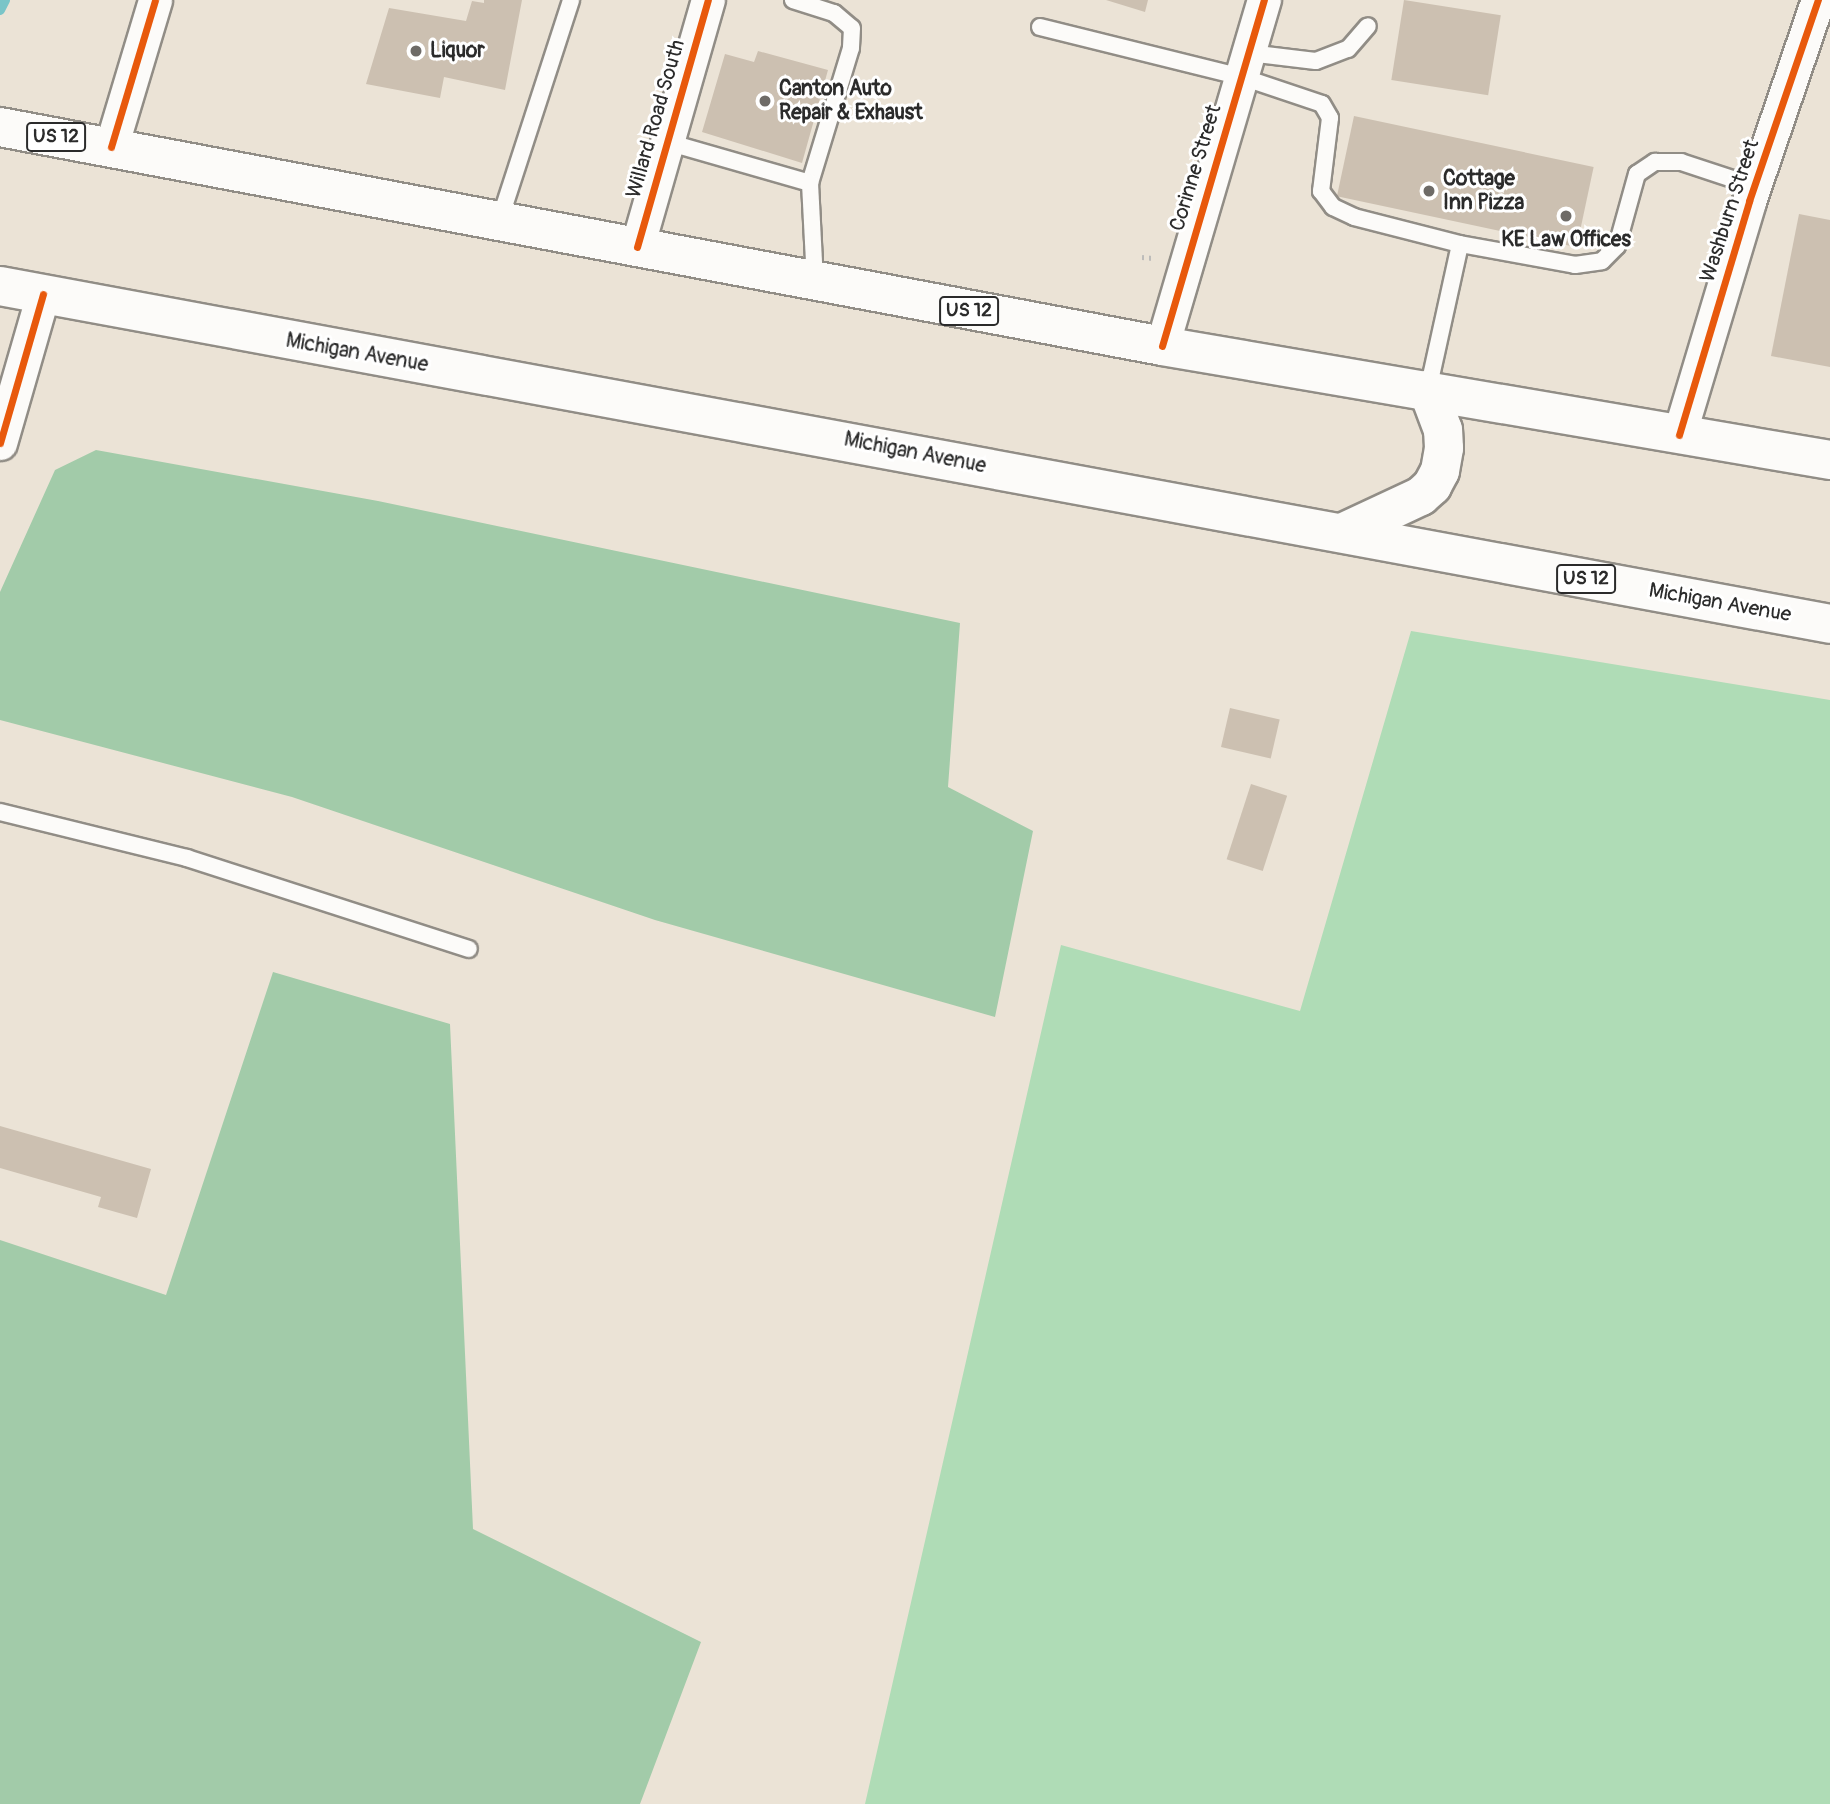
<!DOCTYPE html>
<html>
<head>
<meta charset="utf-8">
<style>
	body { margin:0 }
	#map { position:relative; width:1830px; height:1804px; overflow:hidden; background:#ebe3d6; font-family:Pangolin,sans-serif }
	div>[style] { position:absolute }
	.green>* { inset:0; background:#afdcb6 }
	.forest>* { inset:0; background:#a2cba9 }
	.stream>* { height:10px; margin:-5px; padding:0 5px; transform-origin:5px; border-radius:5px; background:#7ac5c8 }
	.building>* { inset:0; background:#ccc0b1; transform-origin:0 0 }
	.path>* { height:4.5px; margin-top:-2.25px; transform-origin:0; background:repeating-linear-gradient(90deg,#bdbcba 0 2px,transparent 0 7px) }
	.roads { filter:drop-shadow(2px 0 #918d86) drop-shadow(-2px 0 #918d86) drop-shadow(0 2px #918d86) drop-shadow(0 -2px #918d86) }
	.service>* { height:16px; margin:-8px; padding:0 8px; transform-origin:8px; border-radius:8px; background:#fcfbf9 }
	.minor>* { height:33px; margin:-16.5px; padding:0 16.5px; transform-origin:16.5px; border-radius:16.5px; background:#fcfbf9 }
	.primary>* { height:38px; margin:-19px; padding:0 19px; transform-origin:19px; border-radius:19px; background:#fcfbf9 }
	.cycleway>* { height:7px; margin:-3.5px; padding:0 3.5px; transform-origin:3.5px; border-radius:3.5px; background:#e8590c }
	.dots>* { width:19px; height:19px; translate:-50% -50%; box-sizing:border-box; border:4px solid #fff; border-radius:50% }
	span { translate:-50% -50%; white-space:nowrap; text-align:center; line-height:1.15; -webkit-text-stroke:6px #fff; paint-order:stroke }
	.shield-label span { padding:2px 5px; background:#fff; border:2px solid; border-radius:5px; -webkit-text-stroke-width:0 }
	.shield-label { font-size:19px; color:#2b2b2b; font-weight:700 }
	.poi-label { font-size:21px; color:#2b2b2b; font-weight:700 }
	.left { translate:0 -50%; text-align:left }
	.street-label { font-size:21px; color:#2b2b2b }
</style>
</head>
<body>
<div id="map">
	<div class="green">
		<i style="clip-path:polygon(1411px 631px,1830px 700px,1830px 1804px,865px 1804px,1061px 945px,1300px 1011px)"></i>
	</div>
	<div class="forest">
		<i style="clip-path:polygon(96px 450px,378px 501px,960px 623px,948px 787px,1033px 831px,995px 1017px,655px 920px,292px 797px,0 720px,0 592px,55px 470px)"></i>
		<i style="clip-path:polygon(273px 972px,450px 1024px,473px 1529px,701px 1642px,640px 1804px,0 1804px,0 1240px,166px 1295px)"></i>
	</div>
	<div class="stream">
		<i style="left:0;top:10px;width:11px;rotate:-63deg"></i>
	</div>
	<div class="building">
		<i style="clip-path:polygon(484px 0,522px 0,505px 90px,444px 77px,440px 98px,366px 84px,389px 8px,466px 21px,472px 1px,484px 3px)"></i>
		<i style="clip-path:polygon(1106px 0,1148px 0,1145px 12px)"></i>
		<i style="left:1404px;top:0;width:98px;height:81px;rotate:9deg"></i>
		<i style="clip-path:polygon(758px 51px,828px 70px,802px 163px,702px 132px,725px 54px,754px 62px)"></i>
		<i style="left:1354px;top:116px;width:245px;height:82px;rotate:12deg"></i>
		<i style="clip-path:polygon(1799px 214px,1830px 220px,1830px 367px,1771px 356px)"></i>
		<i style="left:1230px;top:708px;width:51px;height:40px;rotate:13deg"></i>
		<i style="left:1251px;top:784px;width:38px;height:79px;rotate:18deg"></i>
		<i style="clip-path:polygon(0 1126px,151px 1169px,137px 1218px,98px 1207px,101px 1197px,0 1168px)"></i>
	</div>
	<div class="path">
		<i style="left:1142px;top:257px;width:11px;rotate:5deg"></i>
	</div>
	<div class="roads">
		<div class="service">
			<i style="left:793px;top:0;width:43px;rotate:17.6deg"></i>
			<i style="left:834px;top:13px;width:23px;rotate:40deg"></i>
			<i style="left:852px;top:28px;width:20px;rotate:93deg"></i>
			<i style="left:851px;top:48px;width:141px;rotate:106.9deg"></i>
			<i style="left:1040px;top:27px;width:208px;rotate:13.9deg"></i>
			<i style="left:1242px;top:77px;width:84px;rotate:18.6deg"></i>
			<i style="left:1322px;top:104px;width:16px;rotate:60deg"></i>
			<i style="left:1330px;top:118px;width:74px;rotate:97deg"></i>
			<i style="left:1321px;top:191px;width:20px;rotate:53deg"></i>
			<i style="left:1333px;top:207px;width:23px;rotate:25deg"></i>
			<i style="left:1354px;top:217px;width:109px;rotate:14.3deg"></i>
			<i style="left:1460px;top:244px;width:117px;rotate:10.3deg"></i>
			<i style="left:1575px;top:265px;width:27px;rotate:-8deg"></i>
			<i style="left:1602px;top:261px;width:21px;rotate:-45deg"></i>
			<i style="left:1617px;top:246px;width:75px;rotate:-74.5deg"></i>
			<i style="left:1637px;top:174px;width:22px;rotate:-34deg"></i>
			<i style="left:1655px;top:162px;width:26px"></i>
			<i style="left:1681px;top:162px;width:77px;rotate:18.2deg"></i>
			<i style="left:1249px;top:53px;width:67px;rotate:6.8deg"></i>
			<i style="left:1316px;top:61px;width:34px;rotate:-21deg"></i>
			<i style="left:1348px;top:49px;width:30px;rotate:-49deg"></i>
			<i style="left:667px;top:142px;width:149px;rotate:16deg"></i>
			<i style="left:810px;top:183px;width:98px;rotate:87.1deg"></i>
			<i style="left:499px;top:222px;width:233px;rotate:-72deg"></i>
			<i style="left:1428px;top:390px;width:149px;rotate:-77.6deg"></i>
			<i style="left:0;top:812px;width:193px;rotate:13.8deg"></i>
			<i style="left:187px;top:858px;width:296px;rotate:17.9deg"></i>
		</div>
		<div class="minor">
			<i style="left:111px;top:147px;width:153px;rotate:-73.3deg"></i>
			<i style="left:637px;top:247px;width:257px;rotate:-74deg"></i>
			<i style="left:1162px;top:346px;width:361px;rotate:-73.6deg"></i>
			<i style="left:1679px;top:435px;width:244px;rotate:-73.3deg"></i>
			<i style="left:1749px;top:201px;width:213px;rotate:-71.1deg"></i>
			<i style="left:0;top:443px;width:155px;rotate:-73.9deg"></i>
		</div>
		<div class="primary">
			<i style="left:0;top:127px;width:1182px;rotate:10.67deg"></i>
			<i style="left:1162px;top:346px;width:678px;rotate:9.68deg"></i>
			<i style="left:0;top:286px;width:1861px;rotate:10.46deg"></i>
			<i style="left:1342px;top:533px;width:87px;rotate:-25.1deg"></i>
			<i style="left:1421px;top:496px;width:15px;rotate:-42deg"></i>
			<i style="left:1432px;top:486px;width:17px;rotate:-62deg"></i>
			<i style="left:1440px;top:471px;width:23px;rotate:-80deg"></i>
			<i style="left:1444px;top:448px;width:18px;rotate:-93deg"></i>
			<i style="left:1443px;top:430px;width:43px;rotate:-110.6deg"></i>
		</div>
	</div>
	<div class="cycleway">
		<i style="left:111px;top:147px;width:153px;rotate:-73.3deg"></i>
		<i style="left:637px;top:247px;width:257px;rotate:-74deg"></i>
		<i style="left:1162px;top:346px;width:361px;rotate:-73.6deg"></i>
		<i style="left:1679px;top:435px;width:244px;rotate:-73.3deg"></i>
		<i style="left:1749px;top:201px;width:213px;rotate:-71.1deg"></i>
		<i style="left:0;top:443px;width:155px;rotate:-73.9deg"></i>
	</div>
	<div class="dots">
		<i style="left:416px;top:51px;background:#6e6b67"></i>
		<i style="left:765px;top:101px;background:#6e6b67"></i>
		<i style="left:1429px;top:191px;background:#6e6b67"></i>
		<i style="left:1566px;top:216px;background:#6e6b67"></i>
	</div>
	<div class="shield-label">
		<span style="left:56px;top:137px">US 12</span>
		<span style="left:969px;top:311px">US 12</span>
		<span style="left:1586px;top:579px">US 12</span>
	</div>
	<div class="poi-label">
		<span class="left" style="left:430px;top:51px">Liquor</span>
		<span class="left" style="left:779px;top:101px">Canton Auto<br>Repair &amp; Exhaust</span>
		<span class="left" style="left:1443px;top:191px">Cottage<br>Inn Pizza</span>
		<span style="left:1566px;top:240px">KE Law Offices</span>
	</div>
	<div class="street-label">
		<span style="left:656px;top:119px;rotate:-74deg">Willard Road South</span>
		<span style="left:1196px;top:168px;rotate:-73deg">Corinne Street</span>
		<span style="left:1730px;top:211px;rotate:-72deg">Washburn Street</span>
		<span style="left:357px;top:353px;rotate:10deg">Michigan Avenue</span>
		<span style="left:915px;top:453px;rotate:11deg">Michigan Avenue</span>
		<span style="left:1720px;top:603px;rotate:10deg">Michigan Avenue</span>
	</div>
</div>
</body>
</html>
